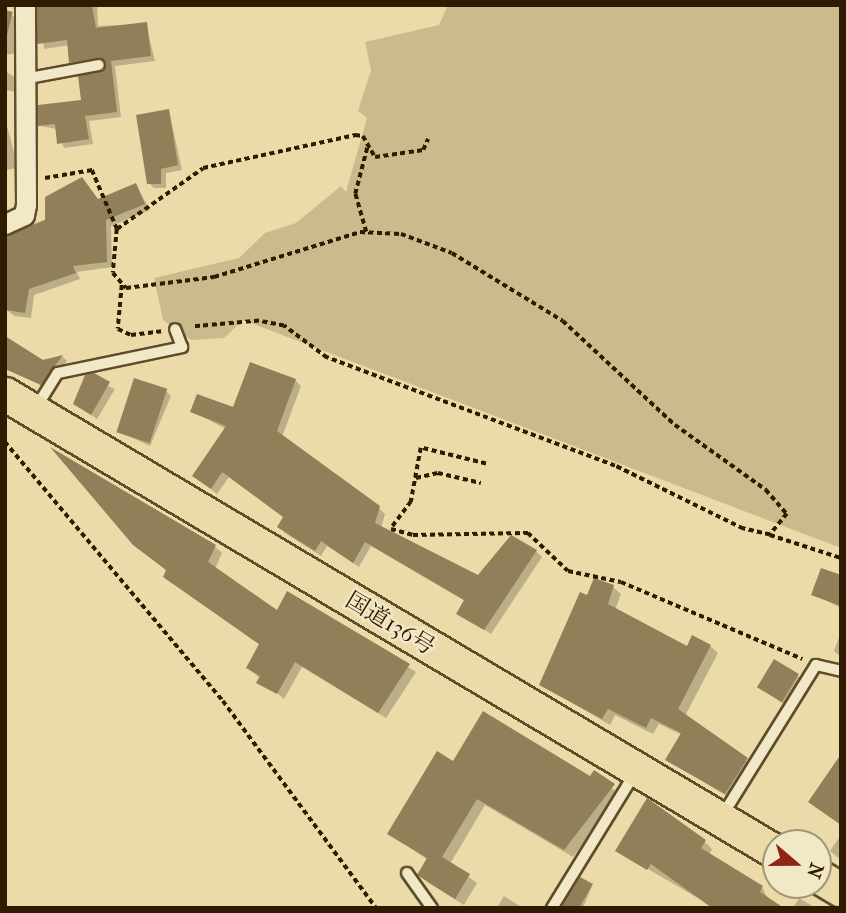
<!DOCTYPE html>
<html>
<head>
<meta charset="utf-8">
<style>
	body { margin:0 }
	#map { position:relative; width:846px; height:913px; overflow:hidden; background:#eadba9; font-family:"IM FELL French Canon","Noto Serif JP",serif }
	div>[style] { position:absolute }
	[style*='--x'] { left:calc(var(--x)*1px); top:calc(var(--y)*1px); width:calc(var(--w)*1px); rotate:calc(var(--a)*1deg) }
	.green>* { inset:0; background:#cabb8c }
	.shadow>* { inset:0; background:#0003 }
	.building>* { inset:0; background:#907f58; transform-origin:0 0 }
	.path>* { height:3.5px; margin-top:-1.75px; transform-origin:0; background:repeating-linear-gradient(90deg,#2f1c00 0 5px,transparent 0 8.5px) }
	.roads { filter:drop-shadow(2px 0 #5e4c2a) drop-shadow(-2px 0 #5e4c2a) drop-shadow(0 2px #5e4c2a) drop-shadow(0 -2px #5e4c2a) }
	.lane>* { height:10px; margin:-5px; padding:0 5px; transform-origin:5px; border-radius:5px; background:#f1e8c7 }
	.street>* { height:19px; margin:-9.5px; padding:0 9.5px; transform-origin:9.5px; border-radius:9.5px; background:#f1e8c7 }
	.highway>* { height:33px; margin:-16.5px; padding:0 16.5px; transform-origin:16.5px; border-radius:16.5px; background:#eadba9 }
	span { translate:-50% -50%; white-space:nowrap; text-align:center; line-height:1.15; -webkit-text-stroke:5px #f1e8c7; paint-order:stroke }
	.street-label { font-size:23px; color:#2f1c00 }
	.frame { position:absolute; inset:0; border:7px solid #2f1c00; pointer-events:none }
	.north { position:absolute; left:762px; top:829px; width:70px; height:70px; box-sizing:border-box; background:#f1e8c7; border:2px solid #a39677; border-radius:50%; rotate:110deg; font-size:19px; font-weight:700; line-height:28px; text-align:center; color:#2f1c00 }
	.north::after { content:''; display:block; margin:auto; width:24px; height:32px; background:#8f2418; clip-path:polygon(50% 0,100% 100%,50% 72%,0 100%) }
</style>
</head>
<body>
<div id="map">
	<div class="green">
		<i style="clip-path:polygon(448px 5px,841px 5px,841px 548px,243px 320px,224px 338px,191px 340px,163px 320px,154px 278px,239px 258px,265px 233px,296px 223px,341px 186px,346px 192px,367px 118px,358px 111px,371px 70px,365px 42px,439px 25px)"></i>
	</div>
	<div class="shadow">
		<i style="clip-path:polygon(97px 5px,98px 26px,146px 24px,155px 61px,115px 66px,121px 117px,89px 121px,93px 144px,64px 148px,57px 129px,40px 126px,83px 101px,80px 78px,109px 68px,106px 63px,81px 67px,70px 45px,44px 49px,39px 7px)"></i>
		<i style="clip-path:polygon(5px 12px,18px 19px,18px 53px,5px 55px)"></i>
		<i style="clip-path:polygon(5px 71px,18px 79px,17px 92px,5px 90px)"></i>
		<i style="clip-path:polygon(169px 111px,182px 170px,166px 173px,166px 188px,154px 188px,149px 183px)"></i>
		<i style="clip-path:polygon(5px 118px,18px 168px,5px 170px)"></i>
		<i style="clip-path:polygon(136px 185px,150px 210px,111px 226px,112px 267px,77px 272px,80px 279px,34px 295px,31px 318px,14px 316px,7px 310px,5px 235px)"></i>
		<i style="clip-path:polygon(63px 357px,67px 361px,47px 389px,5px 365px)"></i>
		<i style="clip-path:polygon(86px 377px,115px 389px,97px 419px,75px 404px)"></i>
		<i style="clip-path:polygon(295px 380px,301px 386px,282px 437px,379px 508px,385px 514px,381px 528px,479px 577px,536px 551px,542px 557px,491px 634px,458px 613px,465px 601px,371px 546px,359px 567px,327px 546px,321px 556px,285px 533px,280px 527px,285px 518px,229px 477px,217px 494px,194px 476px,226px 429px,192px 411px,234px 409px)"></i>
		<i style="clip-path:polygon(166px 391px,171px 396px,150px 446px,117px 431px)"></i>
		<i style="clip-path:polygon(215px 547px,222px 553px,215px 569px,277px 613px,288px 593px,416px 672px,386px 718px,302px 667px,284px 699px,248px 668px,260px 645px,165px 577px)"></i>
		<i style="clip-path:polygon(841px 577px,841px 608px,813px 594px)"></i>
		<i style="clip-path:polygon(613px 587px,621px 594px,615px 610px,687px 648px,710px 646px,718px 653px,685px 716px,754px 767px,733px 800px,668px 760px,682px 735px,659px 724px,653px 734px,615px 715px,610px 725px,542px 685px,588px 598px)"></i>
		<i style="clip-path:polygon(841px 632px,841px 657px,834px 651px)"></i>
		<i style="clip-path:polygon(798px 676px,803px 681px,788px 707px,759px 687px)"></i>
		<i style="clip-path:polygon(454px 763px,591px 778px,621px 793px,573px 857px,485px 805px,450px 864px,477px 883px,464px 905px,427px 882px,419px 874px,428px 860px,390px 834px)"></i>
		<i style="clip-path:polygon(841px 835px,841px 860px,830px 851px)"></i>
		<i style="clip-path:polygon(705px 842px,712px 849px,709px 855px,762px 887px,768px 899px,715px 908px,617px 851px)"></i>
		<i style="clip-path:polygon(592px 886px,583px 908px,562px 908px)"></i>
		<i style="clip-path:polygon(504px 896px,523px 908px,497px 908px)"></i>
		<i style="clip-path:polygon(799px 898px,816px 908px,793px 908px)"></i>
	</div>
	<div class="building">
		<i style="clip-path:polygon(37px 5px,92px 6px,96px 28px,147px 22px,151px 56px,111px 61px,117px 112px,85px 116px,89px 139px,57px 144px,55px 124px,38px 126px,38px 105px,81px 100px,78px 76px,103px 71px,106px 63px,98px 58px,69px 63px,67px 40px,37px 44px)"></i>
		<i style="left:5px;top:10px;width:8px;height:39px;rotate:14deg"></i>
		<i style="clip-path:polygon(169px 109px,178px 165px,161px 169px,161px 184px,147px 184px,136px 115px)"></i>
		<i style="clip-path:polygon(82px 177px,98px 199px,136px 183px,145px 204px,106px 220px,107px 262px,73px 266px,76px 273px,29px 289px,25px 313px,6px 310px,5px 236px,45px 220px,45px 197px)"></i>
		<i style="clip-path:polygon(5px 336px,43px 360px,63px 355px,41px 385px,5px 369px)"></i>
		<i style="clip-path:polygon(250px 362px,296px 379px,277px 431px,380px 506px,375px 523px,478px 575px,511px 535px,537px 550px,484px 630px,456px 614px,464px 600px,365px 542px,353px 563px,321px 541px,315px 551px,277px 527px,283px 517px,222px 472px,211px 489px,192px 476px,226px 426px,190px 412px,197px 394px,233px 407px)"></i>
		<i style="clip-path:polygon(94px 373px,110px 382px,91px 415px,73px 404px,85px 375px)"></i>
		<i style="left:134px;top:378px;width:35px;height:57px;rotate:18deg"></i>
		<i style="clip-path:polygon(50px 447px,216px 545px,208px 562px,277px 610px,287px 591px,410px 664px,378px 713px,295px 662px,277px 694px,256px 683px,260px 676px,246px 668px,259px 644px,163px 577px,166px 570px,133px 545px)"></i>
		<i style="clip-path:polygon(821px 568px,841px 575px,841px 606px,811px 595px)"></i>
		<i style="clip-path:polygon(594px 578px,614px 585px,608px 604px,687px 646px,692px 635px,711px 645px,678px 709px,748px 758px,725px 794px,665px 760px,681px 733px,651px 718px,646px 728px,608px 709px,602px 719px,539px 685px,580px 592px,587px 595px)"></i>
		<i style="left:774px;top:659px;width:29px;height:33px;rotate:31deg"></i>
		<i style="clip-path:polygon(483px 711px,590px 776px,594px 770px,615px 784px,564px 850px,477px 799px,442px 857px,470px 874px,455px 899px,417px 875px,427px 858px,387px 834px,437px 751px,453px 761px)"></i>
		<i style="clip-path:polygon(841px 754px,841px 825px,808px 802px)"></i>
		<i style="clip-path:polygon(647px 798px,706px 840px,701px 848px,763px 886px,760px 892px,784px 908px,712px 908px,651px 864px,647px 870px,615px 851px)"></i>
		<i style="clip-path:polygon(580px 877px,593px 884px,579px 908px,561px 908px)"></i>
	</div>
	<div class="path">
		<i style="--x:45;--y:178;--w:48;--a:-9.7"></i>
		<i style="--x:92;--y:170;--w:64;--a:67"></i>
		<i style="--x:117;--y:229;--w:105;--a:-35.3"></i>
		<i style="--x:203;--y:168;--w:156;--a:-12.2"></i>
		<i style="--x:355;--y:135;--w:8;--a:7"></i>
		<i style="--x:363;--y:136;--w:24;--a:60"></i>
		<i style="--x:375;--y:157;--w:49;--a:-8.3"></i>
		<i style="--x:423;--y:150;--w:12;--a:-66"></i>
		<i style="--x:117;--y:229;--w:44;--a:95.2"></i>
		<i style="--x:113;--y:273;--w:20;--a:49"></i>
		<i style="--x:126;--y:288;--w:89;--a:-7.1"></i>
		<i style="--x:214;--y:277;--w:153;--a:-17.1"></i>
		<i style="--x:360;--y:232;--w:41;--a:2.8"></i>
		<i style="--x:401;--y:234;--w:54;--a:20.4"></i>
		<i style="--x:452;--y:253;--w:130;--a:31.5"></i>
		<i style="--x:563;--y:321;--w:153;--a:42.9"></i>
		<i style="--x:675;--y:425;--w:112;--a:35.5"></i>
		<i style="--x:766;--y:490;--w:32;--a:49"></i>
		<i style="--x:787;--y:514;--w:27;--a:129"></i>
		<i style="--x:770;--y:535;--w:28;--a:-167"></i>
		<i style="--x:743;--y:529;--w:143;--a:-153.8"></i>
		<i style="--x:615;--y:466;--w:308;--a:-159.4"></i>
		<i style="--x:327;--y:358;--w:54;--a:-143.3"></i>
		<i style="--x:284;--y:326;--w:25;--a:-169"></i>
		<i style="--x:259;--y:321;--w:68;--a:175"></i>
		<i style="--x:366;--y:232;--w:40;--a:-106"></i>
		<i style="--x:355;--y:194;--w:48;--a:-75.4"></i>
		<i style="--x:122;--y:285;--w:44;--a:95.2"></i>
		<i style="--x:118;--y:329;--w:14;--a:25"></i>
		<i style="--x:131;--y:335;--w:31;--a:-7"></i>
		<i style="--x:5;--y:442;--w:339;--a:49.9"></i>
		<i style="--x:223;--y:701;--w:257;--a:53.5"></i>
		<i style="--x:486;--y:464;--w:67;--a:-166.2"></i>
		<i style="--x:421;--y:448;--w:55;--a:100.5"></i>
		<i style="--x:411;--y:502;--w:34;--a:127"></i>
		<i style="--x:391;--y:529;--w:23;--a:15"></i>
		<i style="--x:413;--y:535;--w:115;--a:-1"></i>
		<i style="--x:528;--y:533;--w:55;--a:43.5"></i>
		<i style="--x:568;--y:571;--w:54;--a:11.7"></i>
		<i style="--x:621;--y:582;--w:197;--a:23"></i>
		<i style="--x:416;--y:478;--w:23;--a:-13"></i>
		<i style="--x:438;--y:473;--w:44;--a:13.1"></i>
		<i style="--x:770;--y:535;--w:75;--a:17.9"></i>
	</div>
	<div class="roads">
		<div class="lane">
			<i style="--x:24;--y:79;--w:76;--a:-10.6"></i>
			<i style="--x:37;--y:406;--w:39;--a:-58"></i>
			<i style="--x:58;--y:373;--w:127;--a:-11.8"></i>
			<i style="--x:182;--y:347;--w:19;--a:-111"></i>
			<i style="--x:722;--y:816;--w:178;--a:-58.1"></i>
			<i style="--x:816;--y:665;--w:26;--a:13"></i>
			<i style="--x:407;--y:873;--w:43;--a:54.5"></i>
			<i style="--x:552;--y:908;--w:158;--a:-58.4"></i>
		</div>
		<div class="street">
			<i style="--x:5;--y:224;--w:21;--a:-25"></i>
			<i style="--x:24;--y:215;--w:10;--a:-79"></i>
			<i style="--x:26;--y:205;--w:200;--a:-90.3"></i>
		</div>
		<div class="highway">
			<i style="--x:5;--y:394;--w:897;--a:30.71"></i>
			<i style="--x:818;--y:876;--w:27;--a:31"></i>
		</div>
	</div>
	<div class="street-label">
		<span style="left:390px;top:624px;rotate:31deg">国道136号</span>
	</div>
	<div class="frame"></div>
	<div class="north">N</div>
</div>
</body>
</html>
